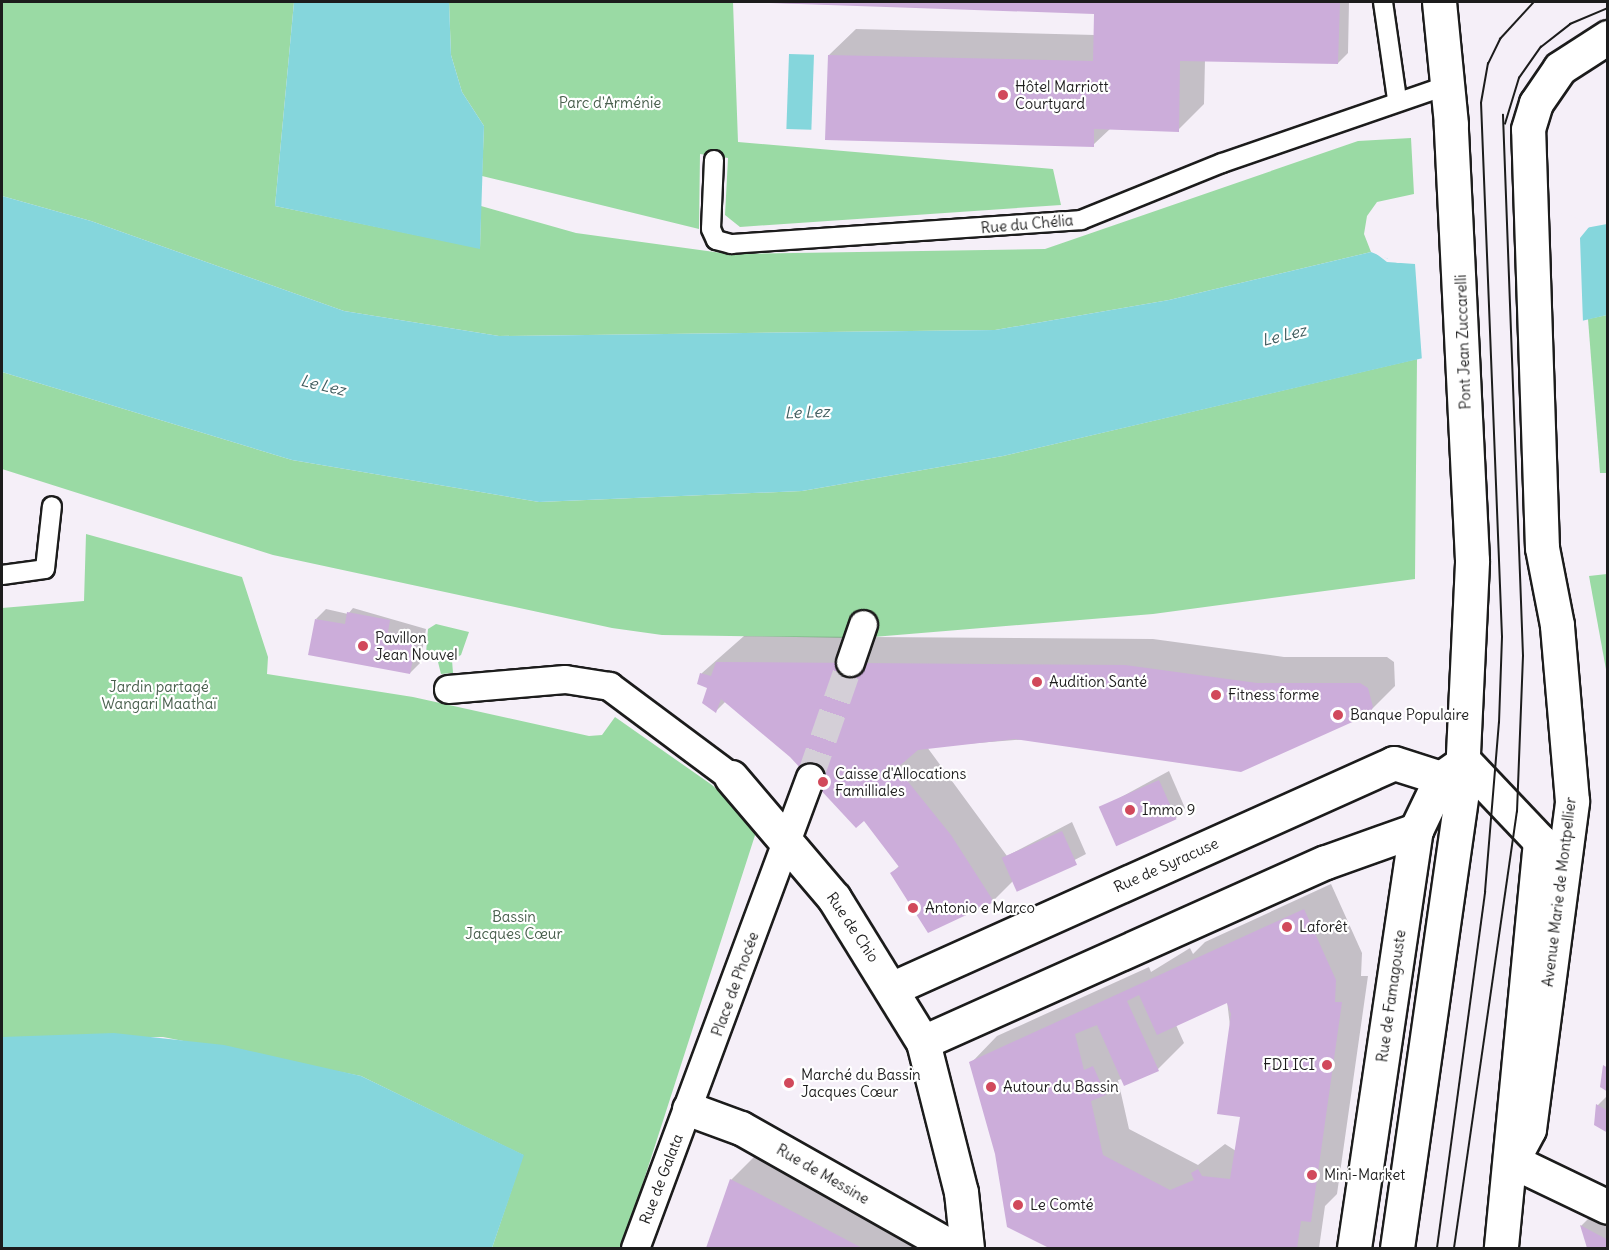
<!DOCTYPE html>
<html>
<head>
<meta charset="utf-8">
<style>
	body { margin:0 }
	#map { position:relative; width:1609px; height:1250px; overflow:hidden; background:#f5eff8; font-family:Delius,sans-serif }
	div>[style] { position:absolute }
	[style*='--x'] { left:calc(var(--x)*1px); top:calc(var(--y)*1px); width:calc(var(--w)*1px); rotate:calc(var(--a)*1deg) }
	.green>* { inset:0; background:#9adaa4 }
	.water>* { inset:0; background:#85d6dc; transform-origin:0 0 }
	.pier>* { inset:0; background:#f5eff8 }
	.shadow>* { inset:0; background:#0003 }
	.building>* { inset:0; background:#ccadda; transform-origin:0 0 }
	.pedestrian-tunnel>* { height:27px; margin-top:-13.5px; transform-origin:0; background:repeating-linear-gradient(90deg,#d4cfd7 0 27px,transparent 0 41px) }
	.roads { filter:drop-shadow(2px 0 #1c1c1c) drop-shadow(-2px 0 #1c1c1c) drop-shadow(0 2px #1c1c1c) drop-shadow(0 -2px #1c1c1c) }
	.service>* { height:18px; margin:-9px; padding:0 9px; transform-origin:9px; border-radius:9px; background:#fff }
	.pedestrian>* { height:27px; margin:-13.5px; padding:0 13.5px; transform-origin:13.5px; border-radius:13.5px; background:#fff }
	.minor>* { height:33px; margin:-16.5px; padding:0 16.5px; transform-origin:16.5px; border-radius:16.5px; background:#fff }
	.tertiary>* { height:33px; margin:-16.5px; padding:0 16.5px; transform-origin:16.5px; border-radius:16.5px; background:#fff }
	.secondary>* { height:33px; margin:-16.5px; padding:0 16.5px; transform-origin:16.5px; border-radius:16.5px; background:#fff }
	.tram>* { height:1.5px; margin:-0.75px; padding:0 0.75px; transform-origin:0.75px; border-radius:0.75px; background:#1c1c1c }
	.dots>* { width:16px; height:16px; translate:-50% -50%; box-sizing:border-box; border:3px solid #fff; border-radius:50% }
	span { translate:-50% -50%; white-space:nowrap; text-align:center; line-height:1.15; -webkit-text-stroke:4.5px #fff; paint-order:stroke }
	.poi-label { font-size:15px; color:#1c1c1c }
	.left { translate:0 -50%; text-align:left }
	.right { translate:-100% -50%; text-align:right }
	.park-label { font-size:15px; color:#485e4c }
	.street-label { font-size:15px; color:#1c1c1c }
	.water-label { font-size:16px; color:#415d5f; font-style:italic }
	.frame { position:absolute; inset:0; border:3px solid #1c1c1c; pointer-events:none }
</style>
</head>
<body>
<div id="map">
	<div class="green">
		<i style="clip-path:polygon(2px 2px,294px 2px,275px 206px,480px 248px,481px 206px,576px 233px,729px 254px,1045px 249px,1358px 141px,1411px 138px,1414px 194px,1377px 202px,1367px 216px,1364px 234px,1371px 252px,1169px 300px,995px 330px,499px 336px,344px 311px,91px 221px,2px 196px)"></i>
		<i style="clip-path:polygon(449px 2px,733px 2px,738px 142px,1053px 169px,1061px 205px,740px 227px,725px 215px,728px 158px,700px 154px,699px 229px,482px 176px,484px 126px,462px 92px,451px 55px)"></i>
		<i style="clip-path:polygon(1607px 315px,1607px 473px,1600px 473px,1588px 319px)"></i>
		<i style="clip-path:polygon(1417px 359px,1415px 579px,1153px 614px,861px 638px,662px 635px,612px 628px,273px 555px,2px 469px,2px 372px,292px 460px,539px 502px,802px 491px,1003px 456px)"></i>
		<i style="clip-path:polygon(86px 534px,242px 577px,268px 657px,267px 674px,413px 697px,589px 736px,602px 735px,615px 717px,712px 785px,758px 826px,622px 1248px,492px 1248px,523px 1155px,361px 1076px,163px 1037px,2px 1037px,2px 608px,84px 601px)"></i>
		<i style="clip-path:polygon(1607px 574px,1608px 574px,1607px 675px,1589px 576px)"></i>
		<i style="clip-path:polygon(436px 624px,469px 632px,461px 655px,452px 660px,453px 673px,441px 674px,437px 658px,426px 653px,428px 629px)"></i>
	</div>
	<div class="water">
		<i style="clip-path:polygon(294px 2px,449px 2px,451px 55px,462px 92px,484px 126px,480px 249px,275px 206px)"></i>
		<i style="left:789px;top:54px;width:25px;height:75px;rotate:2deg"></i>
		<i style="clip-path:polygon(2px 196px,91px 221px,344px 311px,499px 336px,995px 330px,1169px 300px,1371px 252px,1398px 263px,1607px 224px,1607px 315px,1003px 456px,802px 491px,539px 502px,292px 460px,2px 372px)"></i>
		<i style="clip-path:polygon(114px 1033px,224px 1045px,361px 1076px,524px 1155px,492px 1248px,2px 1248px,2px 1037px)"></i>
	</div>
	<div class="pier">
		<i style="clip-path:polygon(1565px 213px,1589px 224px,1608px 221px,1589px 227px,1580px 238px,1583px 323px,1422px 361px,1415px 264px,1387px 262px,1370px 249px,1388px 259px,1411px 259px,1447px 237px)"></i>
	</div>
	<div class="shadow">
		<i style="clip-path:polygon(743px 2px,1349px 2px,1348px 53px,1338px 63px,1205px 60px,1204px 104px,1178px 130px,1111px 128px,1093px 145px,829px 55px,856px 29px,1095px 35px,1096px 12px)"></i>
		<i style="clip-path:polygon(353px 608px,426px 629px,420px 663px,410px 673px,316px 619px,326px 609px,348px 614px)"></i>
		<i style="clip-path:polygon(744px 636px,1153px 639px,1284px 657px,1387px 657px,1394px 662px,1395px 686px,1369px 712px,927px 747px,1007px 856px,1072px 822px,1086px 854px,1021px 888px,1015px 879px,993px 901px,892px 873px,900px 865px,864px 819px,726px 701px,716px 711px,709px 687px,698px 683px,702px 673px)"></i>
		<i style="clip-path:polygon(1169px 771px,1185px 808px,1176px 818px,1101px 808px)"></i>
		<i style="clip-path:polygon(evenodd,1331px 884px,1362px 953px,1361px 976px,1368px 976px,1337px 1194px,1325px 1206px,1319px 1248px,1052px 1248px,1009px 1226px,997px 1154px,971px 1063px,997px 1036px,1149px 967px,1151px 972px,1190px 948px,1193px 954px,1205px 942px,1331px 884px,1227px 1001px,1241px 1116px,1236px 1151px,1225px 1144px,1198px 1165px,1129px 1129px,1118px 1080px,1158px 1069px,1184px 1043px,1176px 1025px,1227px 1001px)"></i>
		<i style="clip-path:polygon(1608px 1095px,1608px 1132px,1596px 1124px,1598px 1105px)"></i>
		<i style="clip-path:polygon(758px 1153px,936px 1248px,708px 1248px,731px 1180px)"></i>
		<i style="clip-path:polygon(1600px 1207px,1608px 1211px,1608px 1248px,1588px 1248px,1581px 1226px)"></i>
	</div>
	<div class="building">
		<i style="clip-path:polygon(742px 2px,1340px 2px,1338px 64px,1180px 61px,1179px 132px,1094px 129px,1094px 147px,825px 140px,828px 55px,1093px 61px,1094px 14px)"></i>
		<i style="clip-path:polygon(347px 612px,390px 620px,388px 632px,417px 638px,410px 674px,308px 655px,315px 619px,345px 624px)"></i>
		<i style="clip-path:polygon(716px 662px,1125px 665px,1257px 683px,1360px 683px,1368px 688px,1373px 707px,1368px 715px,1241px 772px,1015px 739px,918px 750px,897px 768px,951px 835px,994px 902px,928px 933px,890px 873px,899px 867px,864px 821px,856px 828px,790px 757px,721px 699px,716px 713px,702px 703px,707px 688px,697px 684px,700px 673px,711px 676px)"></i>
		<i style="left:1159px;top:780px;width:43px;height:66px;rotate:66deg"></i>
		<i style="left:1062px;top:831px;width:37px;height:66px;rotate:66deg"></i>
		<i style="clip-path:polygon(evenodd,1304px 909px,1336px 980px,1335px 1002px,1342px 1002px,1311px 1222px,1301px 1221px,1297px 1248px,1049px 1248px,1007px 1227px,995px 1154px,969px 1062px,1304px 909px,1139px 995px,1157px 1035px,1227px 1003px,1231px 1014px,1217px 1114px,1240px 1117px,1230px 1179px,1202px 1176px,1198px 1169px,1191px 1173px,1194px 1180px,1170px 1190px,1103px 1155px,1091px 1101px,1106px 1095px,1093px 1066px,1084px 1070px,1075px 1034px,1097px 1025px,1124px 1086px,1159px 1071px,1127px 1001px,1139px 995px)"></i>
		<i style="clip-path:polygon(1603px 1065px,1608px 1068px,1608px 1092px,1600px 1087px)"></i>
		<i style="clip-path:polygon(1596px 1104px,1608px 1111px,1608px 1133px,1594px 1125px)"></i>
		<i style="clip-path:polygon(730px 1179px,754px 1191px,862px 1248px,706px 1248px)"></i>
		<i style="clip-path:polygon(1580px 1225px,1608px 1240px,1608px 1248px,1587px 1248px)"></i>
	</div>
	<div class="pedestrian-tunnel">
		<i style="--x:810;--y:777;--w:122;--a:-70.8"></i>
	</div>
	<div class="roads">
		<div class="service">
			<i style="--x:1383;--y:2;--w:98;--a:81.8"></i>
			<i style="--x:714;--y:160;--w:69;--a:92.5"></i>
			<i style="--x:711;--y:229;--w:12;--a:66"></i>
			<i style="--x:716;--y:240;--w:16;--a:15"></i>
			<i style="--x:731;--y:244;--w:351;--a:-3.9"></i>
			<i style="--x:1081;--y:220;--w:152;--a:-22"></i>
			<i style="--x:1222;--y:163;--w:239;--a:-19"></i>
			<i style="--x:2;--y:575;--w:43;--a:-7.9"></i>
			<i style="--x:45;--y:569;--w:63;--a:-83.7"></i>
		</div>
		<div class="pedestrian">
			<i style="--x:850;--y:662;--w:40;--a:-71.1"></i>
			<i style="--x:448;--y:689;--w:117;--a:-4.9"></i>
			<i style="--x:565;--y:679;--w:45;--a:9"></i>
			<i style="--x:609;--y:686;--w:152;--a:36.7"></i>
			<i style="--x:635;--y:1248;--w:502;--a:-69.62"></i>
		</div>
		<div class="minor">
			<i style="--x:731;--y:777;--w:159;--a:49.6"></i>
			<i style="--x:834;--y:898;--w:169;--a:58.3"></i>
			<i style="--x:923;--y:1042;--w:155;--a:75.8"></i>
			<i style="--x:961;--y:1192;--w:56;--a:83.9"></i>
			<i style="--x:893;--y:988;--w:549;--a:-24.18"></i>
			<i style="--x:1394;--y:763;--w:49;--a:17.7"></i>
			<i style="--x:923;--y:1042;--w:441;--a:-24.1"></i>
			<i style="--x:1326;--y:862;--w:96;--a:-19.6"></i>
			<i style="--x:689;--y:1109;--w:55;--a:20.1"></i>
			<i style="--x:741;--y:1128;--w:244;--a:29.5"></i>
			<i style="--x:1512;--y:1161;--w:106;--a:25.6"></i>
			<i style="--x:1354;--y:1248;--w:423;--a:-81.6"></i>
			<i style="--x:1416;--y:830;--w:58;--a:-64.3"></i>
			<i style="--x:1441;--y:778;--w:21;--a:-35"></i>
		</div>
		<div class="tertiary">
			<i style="--x:1512;--y:1161;--w:36;--a:-62"></i>
			<i style="--x:1529;--y:1129;--w:331;--a:-82.5"></i>
			<i style="--x:1572;--y:801;--w:177;--a:-94.9"></i>
			<i style="--x:1557;--y:625;--w:78;--a:-101"></i>
			<i style="--x:1542;--y:548;--w:419;--a:-91.9"></i>
			<i style="--x:1528;--y:129;--w:27;--a:-73"></i>
			<i style="--x:1536;--y:103;--w:42;--a:-55.6"></i>
			<i style="--x:1560;--y:68;--w:57;--a:-32.9"></i>
		</div>
		<div class="secondary">
			<i style="--x:1464;--y:761;--w:110;--a:46.5"></i>
			<i style="--x:1540;--y:841;--w:409;--a:95.5"></i>
			<i style="--x:1397;--y:1248;--w:457;--a:-81.9"></i>
			<i style="--x:1461;--y:796;--w:236;--a:-87.3"></i>
			<i style="--x:1472;--y:560;--w:437;--a:-92.8"></i>
			<i style="--x:1451;--y:124;--w:123;--a:-95.6"></i>
		</div>
	</div>
	<div class="tram">
		<i style="--x:1505;--y:124;--w:48;--a:-73.1"></i>
		<i style="--x:1519;--y:78;--w:38;--a:-55"></i>
		<i style="--x:1541;--y:47;--w:37;--a:-38"></i>
		<i style="--x:1570;--y:24;--w:41;--a:-22.8"></i>
		<i style="--x:1437;--y:1248;--w:359;--a:-82.3"></i>
		<i style="--x:1485;--y:892;--w:170;--a:-85.3"></i>
		<i style="--x:1499;--y:723;--w:86;--a:-88"></i>
		<i style="--x:1502;--y:637;--w:534;--a:-92.25"></i>
		<i style="--x:1481;--y:103;--w:40;--a:-80"></i>
		<i style="--x:1488;--y:64;--w:28;--a:-64"></i>
		<i style="--x:1500;--y:39;--w:50;--a:-47.4"></i>
		<i style="--x:1454;--y:1248;--w:441;--a:-81.8"></i>
		<i style="--x:1517;--y:812;--w:156;--a:-87.8"></i>
		<i style="--x:1523;--y:656;--w:541;--a:-92.12"></i>
	</div>
	<div class="dots">
		<i style="left:1003px;top:95px;background:#d1495b"></i>
		<i style="left:363px;top:646px;background:#d1495b"></i>
		<i style="left:1037px;top:682px;background:#d1495b"></i>
		<i style="left:1216px;top:695px;background:#d1495b"></i>
		<i style="left:1338px;top:715px;background:#d1495b"></i>
		<i style="left:823px;top:782px;background:#d1495b"></i>
		<i style="left:1130px;top:810px;background:#d1495b"></i>
		<i style="left:913px;top:908px;background:#d1495b"></i>
		<i style="left:1287px;top:927px;background:#d1495b"></i>
		<i style="left:1327px;top:1065px;background:#d1495b"></i>
		<i style="left:789px;top:1083px;background:#d1495b"></i>
		<i style="left:991px;top:1087px;background:#d1495b"></i>
		<i style="left:1312px;top:1175px;background:#d1495b"></i>
		<i style="left:1018px;top:1205px;background:#d1495b"></i>
	</div>
	<div class="poi-label">
		<span class="left" style="left:1015px;top:95px">Hôtel Marriott<br>Courtyard</span>
		<span class="left" style="left:375px;top:646px">Pavillon<br>Jean Nouvel</span>
		<span class="left" style="left:1049px;top:682px">Audition Santé</span>
		<span class="left" style="left:1228px;top:695px">Fitness forme</span>
		<span class="left" style="left:1350px;top:715px">Banque Populaire</span>
		<span class="left" style="left:835px;top:782px">Caisse d'Allocations<br>Familliales</span>
		<span class="left" style="left:1142px;top:810px">Immo 9</span>
		<span class="left" style="left:925px;top:908px">Antonio e Marco</span>
		<span class="left" style="left:1299px;top:927px">Laforêt</span>
		<span class="right" style="left:1315px;top:1065px">FDI ICI</span>
		<span class="left" style="left:801px;top:1083px">Marché du Bassin<br>Jacques Cœur</span>
		<span class="left" style="left:1003px;top:1087px">Autour du Bassin</span>
		<span class="left" style="left:1324px;top:1175px">Mini-Market</span>
		<span class="left" style="left:1030px;top:1205px">Le Comté</span>
	</div>
	<div class="park-label">
		<span style="left:610px;top:103px">Parc d'Arménie</span>
		<span style="left:159px;top:695px">Jardin partagé<br>Wangari Maathaï</span>
		<span style="left:514px;top:925px">Bassin<br>Jacques Cœur</span>
	</div>
	<div class="street-label">
		<span style="left:1027px;top:224px;rotate:-5deg">Rue du Chélia</span>
		<span style="left:1463px;top:342px;rotate:-92deg">Pont Jean Zuccarelli</span>
		<span style="left:1166px;top:865px;rotate:-24deg">Rue de Syracuse</span>
		<span style="left:1559px;top:892px;rotate:-83deg">Avenue Marie de Montpellier</span>
		<span style="left:853px;top:927px;rotate:56deg">Rue de Chio</span>
		<span style="left:735px;top:984px;rotate:-70deg">Place de Phocée</span>
		<span style="left:1391px;top:996px;rotate:-82deg">Rue de Famagouste</span>
		<span style="left:823px;top:1174px;rotate:30deg">Rue de Messine</span>
		<span style="left:661px;top:1179px;rotate:-69deg">Rue de Galata</span>
	</div>
	<div class="water-label">
		<span style="left:1284px;top:335px;rotate:-14deg">Le Lez</span>
		<span style="left:323px;top:385px;rotate:13deg">Le Lez</span>
		<span style="left:807px;top:412px;rotate:-2deg">Le Lez</span>
	</div>
	<div class="frame"></div>
</div>
</body>
</html>
